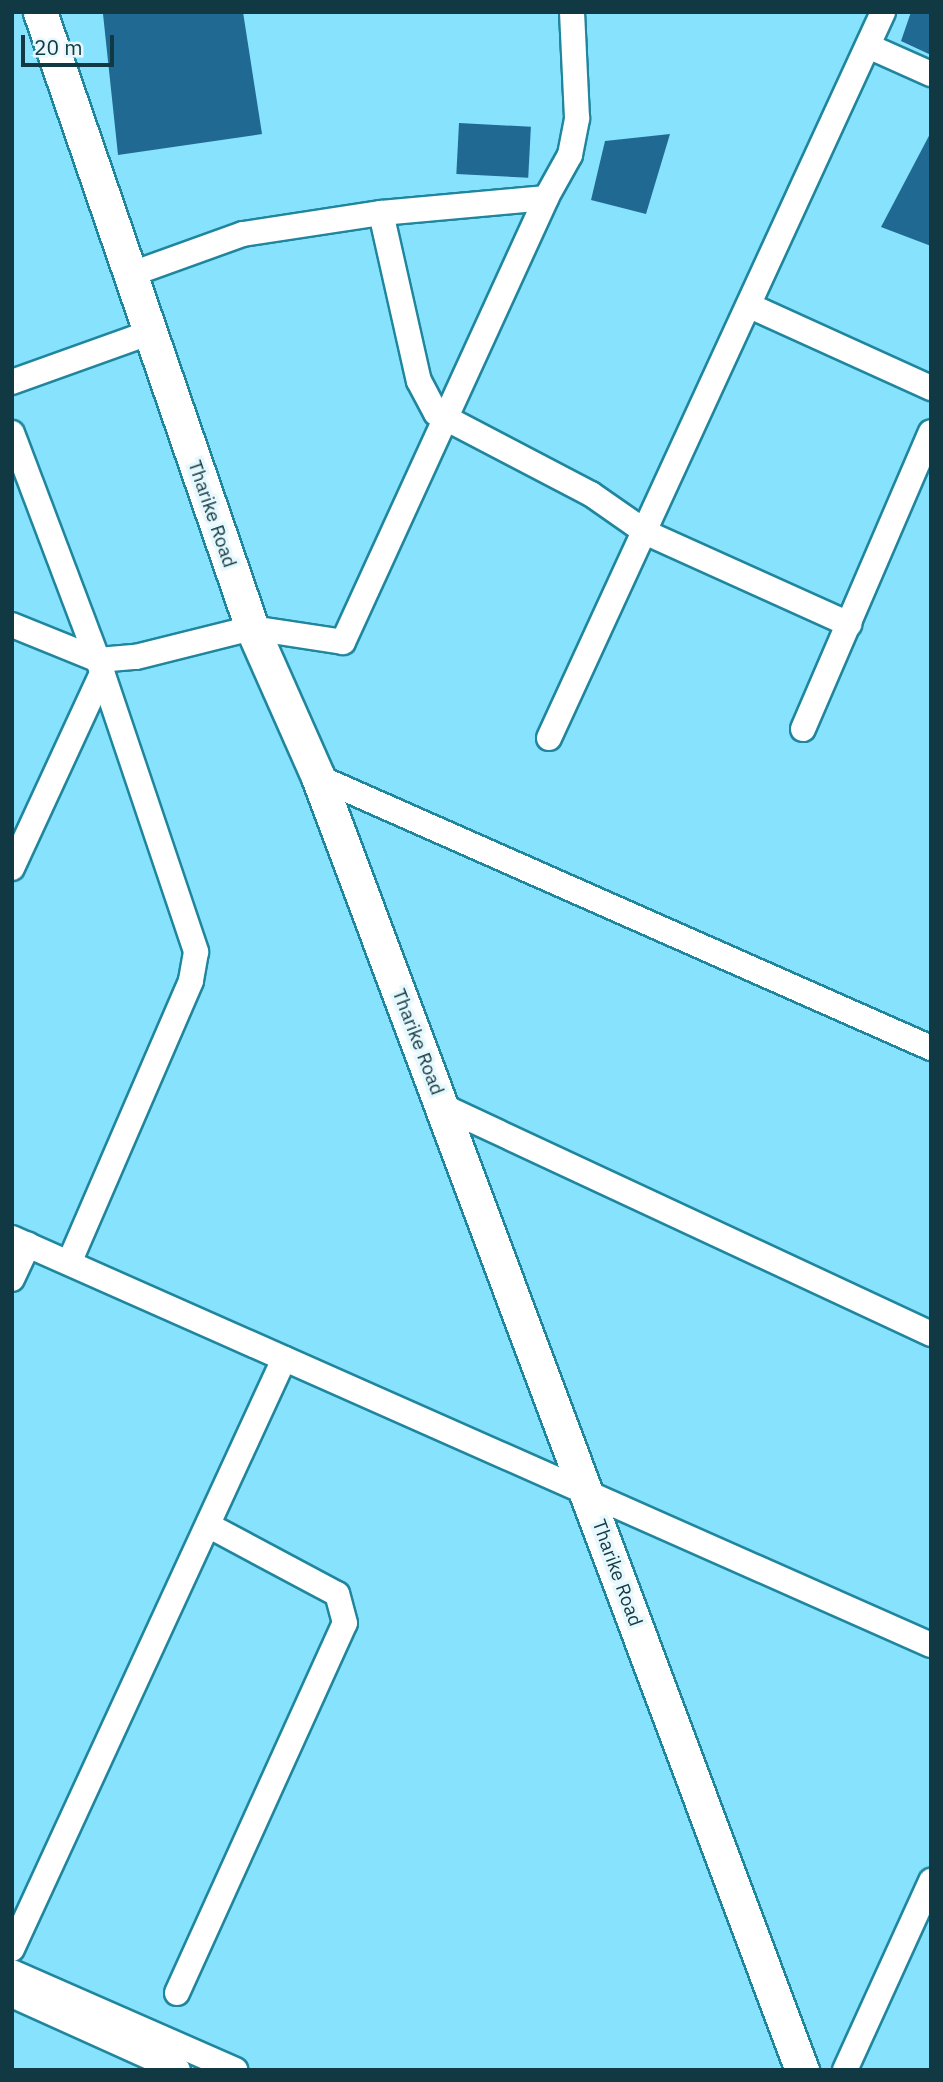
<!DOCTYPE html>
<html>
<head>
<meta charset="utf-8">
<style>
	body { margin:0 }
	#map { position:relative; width:943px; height:2082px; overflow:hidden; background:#87e3fd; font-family:"IBM Plex Sans",sans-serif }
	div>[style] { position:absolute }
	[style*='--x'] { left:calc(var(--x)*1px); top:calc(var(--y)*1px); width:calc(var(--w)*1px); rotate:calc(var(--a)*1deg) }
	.building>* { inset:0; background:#206992; transform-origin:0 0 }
	.roads { filter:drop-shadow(2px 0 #20869e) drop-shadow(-2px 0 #20869e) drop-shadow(0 2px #20869e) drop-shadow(0 -2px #20869e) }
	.street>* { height:24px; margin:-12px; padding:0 12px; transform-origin:12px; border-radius:12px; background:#fff }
	.secondary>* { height:33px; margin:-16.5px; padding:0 16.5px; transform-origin:16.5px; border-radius:16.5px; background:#fff }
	span { translate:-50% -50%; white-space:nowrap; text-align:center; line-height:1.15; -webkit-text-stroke:7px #e7f8fd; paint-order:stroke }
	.street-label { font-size:19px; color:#113944 }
	.frame { position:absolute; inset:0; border:14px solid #113944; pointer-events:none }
	.scale { position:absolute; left:21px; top:35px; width:93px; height:32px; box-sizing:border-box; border:4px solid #113944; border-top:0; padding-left:9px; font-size:21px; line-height:24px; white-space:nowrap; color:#113944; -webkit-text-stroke:5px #e7f8fd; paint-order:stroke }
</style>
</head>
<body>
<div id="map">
	<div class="building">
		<i style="clip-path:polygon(243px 12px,262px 134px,118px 155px,103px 14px)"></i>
		<i style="clip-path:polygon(911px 12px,931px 12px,931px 55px,901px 41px)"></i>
		<i style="left:459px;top:123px;width:72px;height:51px;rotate:3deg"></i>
		<i style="clip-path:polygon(931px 132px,931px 246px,881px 227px)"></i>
		<i style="clip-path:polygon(670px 134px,646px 214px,591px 200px,605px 141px)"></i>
	</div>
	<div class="roads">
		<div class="street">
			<i style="--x:868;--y:46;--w:69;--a:24"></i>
			<i style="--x:381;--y:213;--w:166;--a:-5.2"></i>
			<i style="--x:546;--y:198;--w:49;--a:-60.8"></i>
			<i style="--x:570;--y:155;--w:38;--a:-79"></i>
			<i style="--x:577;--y:118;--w:106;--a:-92.7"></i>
			<i style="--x:129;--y:275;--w:121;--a:-19.8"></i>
			<i style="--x:243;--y:234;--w:140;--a:-8.7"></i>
			<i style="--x:381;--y:213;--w:172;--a:77.3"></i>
			<i style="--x:419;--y:381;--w:36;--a:62"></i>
			<i style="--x:436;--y:413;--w:175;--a:27.6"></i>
			<i style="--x:591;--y:494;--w:68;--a:34.9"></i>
			<i style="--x:647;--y:533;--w:222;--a:24.3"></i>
			<i style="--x:750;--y:306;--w:199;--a:24.4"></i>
			<i style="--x:12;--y:382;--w:145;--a:-19.7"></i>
			<i style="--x:12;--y:433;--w:243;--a:69.3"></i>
			<i style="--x:98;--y:660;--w:308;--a:71.4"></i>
			<i style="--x:196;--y:952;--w:29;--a:100"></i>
			<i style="--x:191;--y:981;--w:307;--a:113.4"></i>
			<i style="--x:12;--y:625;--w:93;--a:22.1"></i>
			<i style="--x:98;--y:660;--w:38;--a:-5"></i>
			<i style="--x:136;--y:657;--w:120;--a:-14"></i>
			<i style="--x:252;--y:628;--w:92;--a:8.7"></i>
			<i style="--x:343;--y:642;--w:488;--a:-65.4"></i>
			<i style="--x:803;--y:729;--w:323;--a:-66.7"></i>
			<i style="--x:549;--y:738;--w:799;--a:-65.29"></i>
			<i style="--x:318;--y:777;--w:670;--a:23.85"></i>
			<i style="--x:12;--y:868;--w:215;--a:-65.2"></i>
			<i style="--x:442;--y:1106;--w:540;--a:25"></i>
			<i style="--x:12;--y:1238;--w:1005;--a:23.89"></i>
			<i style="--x:12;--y:1279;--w:38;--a:-65"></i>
			<i style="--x:12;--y:1949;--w:650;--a:-65.25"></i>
			<i style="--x:12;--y:1972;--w:244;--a:23.7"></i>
			<i style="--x:177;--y:1993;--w:406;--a:-65.6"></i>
			<i style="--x:345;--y:1623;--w:30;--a:-105"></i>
			<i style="--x:337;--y:1594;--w:146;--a:-151.9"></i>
			<i style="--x:12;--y:1995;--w:182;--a:24.3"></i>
			<i style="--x:845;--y:2070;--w:208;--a:-65.5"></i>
		</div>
		<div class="secondary">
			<i style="--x:40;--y:12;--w:651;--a:71.01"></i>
			<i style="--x:252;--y:628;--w:163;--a:66.1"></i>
			<i style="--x:318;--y:777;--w:1381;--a:69.48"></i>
		</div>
	</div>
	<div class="street-label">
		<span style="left:212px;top:514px;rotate:71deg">Tharike Road</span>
		<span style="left:418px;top:1042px;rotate:69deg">Tharike Road</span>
		<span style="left:617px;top:1573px;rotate:70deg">Tharike Road</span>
	</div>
	<div class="frame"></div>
	<div class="scale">20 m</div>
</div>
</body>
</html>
